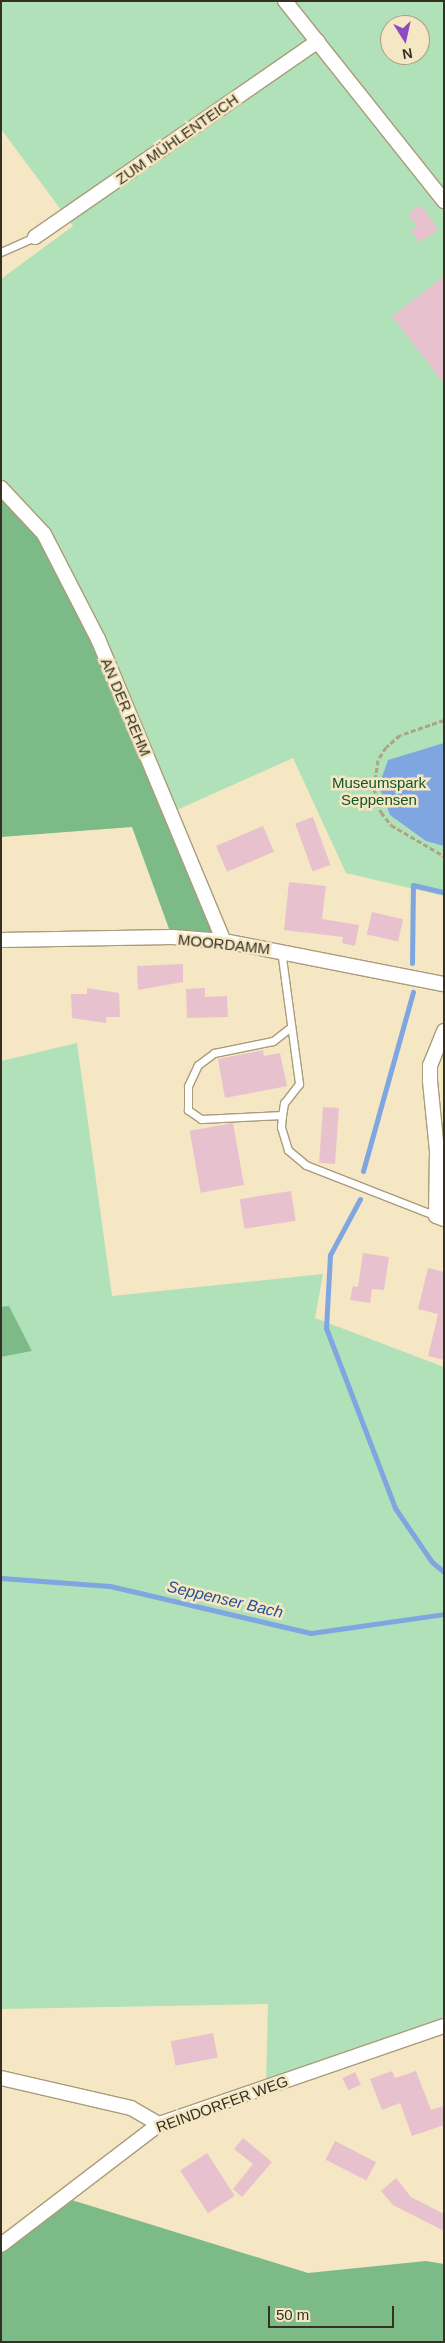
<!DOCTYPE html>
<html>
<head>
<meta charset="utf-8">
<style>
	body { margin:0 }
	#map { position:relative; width:445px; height:2343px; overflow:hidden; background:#f5e7c3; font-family:Arial,sans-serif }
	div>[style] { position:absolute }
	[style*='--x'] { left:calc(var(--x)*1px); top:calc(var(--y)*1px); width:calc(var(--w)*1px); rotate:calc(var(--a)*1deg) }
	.green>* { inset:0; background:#b0e1b8 }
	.forest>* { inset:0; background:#7cba88 }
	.water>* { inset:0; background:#7fa6e1 }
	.stream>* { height:5px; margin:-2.5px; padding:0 2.5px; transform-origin:2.5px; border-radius:2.5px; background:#7fa6e1 }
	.building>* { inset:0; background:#e8c1cf; transform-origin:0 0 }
	.path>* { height:3px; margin-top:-1.5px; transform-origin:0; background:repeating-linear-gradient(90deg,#ada387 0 5px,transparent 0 7.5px) }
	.roads { filter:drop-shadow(1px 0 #a99c7b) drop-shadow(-1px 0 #a99c7b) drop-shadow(0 1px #a99c7b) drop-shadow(0 -1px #a99c7b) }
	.lane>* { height:7px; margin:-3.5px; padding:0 3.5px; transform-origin:3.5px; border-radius:3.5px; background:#fff }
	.street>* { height:14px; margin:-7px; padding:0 7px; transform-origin:7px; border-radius:7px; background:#fff }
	span { translate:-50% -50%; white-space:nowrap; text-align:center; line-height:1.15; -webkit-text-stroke:5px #f5e7c3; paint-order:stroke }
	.street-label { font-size:15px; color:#353022 }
	.park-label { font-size:15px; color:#105627 }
	.water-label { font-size:16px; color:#225198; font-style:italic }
	.frame { position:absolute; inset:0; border:2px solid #353022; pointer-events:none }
	.north { position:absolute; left:380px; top:15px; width:50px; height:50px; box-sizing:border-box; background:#f5e7c3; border:1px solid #a89e83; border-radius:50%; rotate:170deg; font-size:14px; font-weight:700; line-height:20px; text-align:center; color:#353022 }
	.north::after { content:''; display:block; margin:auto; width:18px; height:22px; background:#8e4bc0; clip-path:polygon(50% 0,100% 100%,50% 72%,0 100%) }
	.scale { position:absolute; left:268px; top:2306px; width:126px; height:22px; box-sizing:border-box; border:2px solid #353022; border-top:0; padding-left:6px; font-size:15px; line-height:18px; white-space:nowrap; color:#353022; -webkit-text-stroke:4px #f5e7c3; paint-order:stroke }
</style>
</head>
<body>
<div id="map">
	<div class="green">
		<i style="clip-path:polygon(evenodd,1px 1px,444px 1px,444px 896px,346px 873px,293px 758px,170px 813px,1px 488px,1px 279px,73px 226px,1px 129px,1px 1px,390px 25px,420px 25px,420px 55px,390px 55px,390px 25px)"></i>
		<i style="clip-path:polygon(77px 1043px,112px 1296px,323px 1274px,315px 1318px,444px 1367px,444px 2026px,266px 2087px,268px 2004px,1px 2009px,1px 1357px,32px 1351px,9px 1307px,1px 1307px,1px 1061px)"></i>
	</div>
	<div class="forest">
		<i style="clip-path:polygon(1px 488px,44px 534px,98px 639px,224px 941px,172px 937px,132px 827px,1px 837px)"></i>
		<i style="clip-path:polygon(9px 1306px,32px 1351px,1px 1357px,1px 1307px)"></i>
		<i style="clip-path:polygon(62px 2197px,308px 2273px,426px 2261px,444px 2264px,444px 2342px,1px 2342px,1px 2245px)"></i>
	</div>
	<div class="water">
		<i style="clip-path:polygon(444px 743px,444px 846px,426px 841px,390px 815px,379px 786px,388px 760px)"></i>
	</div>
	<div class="stream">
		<i style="--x:412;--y:963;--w:78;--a:-89.3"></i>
		<i style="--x:413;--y:885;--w:32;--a:13"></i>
		<i style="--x:363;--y:1171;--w:186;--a:-74.4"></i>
		<i style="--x:360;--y:1199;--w:64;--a:118.2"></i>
		<i style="--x:330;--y:1255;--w:73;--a:93.1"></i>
		<i style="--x:326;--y:1328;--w:193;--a:69"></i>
		<i style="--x:395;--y:1508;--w:65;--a:55.6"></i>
		<i style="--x:432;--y:1562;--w:16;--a:40"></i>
		<i style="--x:1;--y:1578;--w:109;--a:4.2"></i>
		<i style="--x:110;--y:1586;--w:206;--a:13.2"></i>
		<i style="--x:311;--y:1633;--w:134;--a:-8.1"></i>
	</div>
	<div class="building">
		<i style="clip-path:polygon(421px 205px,438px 230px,419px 242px,411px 231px,417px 227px,408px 213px)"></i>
		<i style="clip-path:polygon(444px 276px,444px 384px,392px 316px)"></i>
		<i style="left:313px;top:817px;width:51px;height:19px;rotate:70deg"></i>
		<i style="left:263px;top:826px;width:28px;height:51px;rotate:67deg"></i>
		<i style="clip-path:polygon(289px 882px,326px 886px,322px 919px,359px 925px,355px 946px,342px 943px,343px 937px,284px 930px)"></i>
		<i style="left:372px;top:912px;width:32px;height:23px;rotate:13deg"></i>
		<i style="clip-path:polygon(183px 964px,183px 982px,138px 990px,137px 966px)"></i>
		<i style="clip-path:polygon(87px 988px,119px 993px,120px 1017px,106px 1017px,106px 1023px,72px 1018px,71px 994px,87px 994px)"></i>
		<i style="clip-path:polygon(205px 988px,205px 997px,227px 996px,228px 1017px,187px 1018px,186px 989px)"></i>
		<i style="clip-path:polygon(263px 1050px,264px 1056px,280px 1053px,287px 1086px,225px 1098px,218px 1059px)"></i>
		<i style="left:323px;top:1107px;width:16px;height:56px;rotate:4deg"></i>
		<i style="left:233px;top:1123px;width:63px;height:44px;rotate:80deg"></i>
		<i style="left:291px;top:1191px;width:30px;height:52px;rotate:81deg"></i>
		<i style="clip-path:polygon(363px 1253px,389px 1257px,384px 1290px,372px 1289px,370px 1303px,350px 1300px,353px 1286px,358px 1287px)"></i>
		<i style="clip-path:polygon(428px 1268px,444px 1272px,444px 1360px,428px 1356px,438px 1314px,418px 1309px)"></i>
		<i style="left:213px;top:2033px;width:25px;height:43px;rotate:79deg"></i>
		<i style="clip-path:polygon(392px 2071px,395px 2078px,416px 2071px,431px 2110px,444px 2106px,444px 2125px,412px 2136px,400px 2103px,382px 2110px,370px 2079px)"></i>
		<i style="left:355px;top:2072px;width:14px;height:14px;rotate:65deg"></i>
		<i style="clip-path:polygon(243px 2138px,272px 2162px,242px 2197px,233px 2189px,253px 2164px,234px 2149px)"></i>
		<i style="left:335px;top:2141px;width:46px;height:21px;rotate:27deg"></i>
		<i style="left:207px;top:2153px;width:51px;height:32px;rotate:57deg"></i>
		<i style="clip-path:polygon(396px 2178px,411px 2197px,444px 2214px,444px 2231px,393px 2205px,381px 2191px)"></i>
	</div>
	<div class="path">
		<i style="--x:444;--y:720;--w:46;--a:161.2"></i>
		<i style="--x:400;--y:735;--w:18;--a:139"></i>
		<i style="--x:386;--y:747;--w:15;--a:122"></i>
		<i style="--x:378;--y:760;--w:28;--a:98"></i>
		<i style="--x:374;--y:788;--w:25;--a:74"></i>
		<i style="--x:381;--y:812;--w:16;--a:52"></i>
		<i style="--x:391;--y:825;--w:61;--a:30.3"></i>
	</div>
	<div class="roads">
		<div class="lane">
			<i style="--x:1;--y:252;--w:37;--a:-24"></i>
			<i style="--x:281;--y:950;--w:135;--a:82.3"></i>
			<i style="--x:299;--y:1084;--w:24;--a:128"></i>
			<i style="--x:284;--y:1103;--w:12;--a:99"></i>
			<i style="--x:282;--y:1115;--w:12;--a:95"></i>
			<i style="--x:281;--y:1127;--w:24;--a:73"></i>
			<i style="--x:288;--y:1150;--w:23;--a:40"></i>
			<i style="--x:306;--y:1165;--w:140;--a:21.4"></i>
			<i style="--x:282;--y:1115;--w:81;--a:177.2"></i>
			<i style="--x:201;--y:1119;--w:16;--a:-145"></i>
			<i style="--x:188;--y:1110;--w:24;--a:-90"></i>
			<i style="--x:188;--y:1086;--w:23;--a:-65"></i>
			<i style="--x:198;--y:1065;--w:20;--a:-37"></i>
			<i style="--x:214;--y:1053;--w:60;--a:-11.5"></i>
			<i style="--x:273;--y:1041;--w:23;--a:-38"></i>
		</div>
		<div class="street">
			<i style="--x:285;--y:1;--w:256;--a:51.5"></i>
			<i style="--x:35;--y:237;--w:344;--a:-34.7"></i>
			<i style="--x:1;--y:488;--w:63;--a:46.9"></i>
			<i style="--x:44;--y:534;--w:118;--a:62.8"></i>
			<i style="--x:98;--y:639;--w:327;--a:67.4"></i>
			<i style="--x:1;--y:940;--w:171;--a:-1"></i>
			<i style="--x:172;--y:937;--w:52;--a:4.4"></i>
			<i style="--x:224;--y:941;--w:224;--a:11.1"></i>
			<i style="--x:444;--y:1031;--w:37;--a:112"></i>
			<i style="--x:430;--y:1065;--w:16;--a:90"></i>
			<i style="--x:430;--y:1081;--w:70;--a:84.3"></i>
			<i style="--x:437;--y:1151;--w:65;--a:90.9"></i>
			<i style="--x:436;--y:1216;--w:9;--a:21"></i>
			<i style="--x:1;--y:2078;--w:133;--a:13"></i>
			<i style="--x:131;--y:2108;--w:32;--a:30"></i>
			<i style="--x:1;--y:2245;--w:199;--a:-37.4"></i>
			<i style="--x:159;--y:2124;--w:301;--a:-19"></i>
		</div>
	</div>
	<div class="street-label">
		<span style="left:177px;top:139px;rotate:-35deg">ZUM MÜHLENTEICH</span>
		<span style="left:126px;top:707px;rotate:67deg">AN DER REHM</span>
		<span style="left:224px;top:944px;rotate:6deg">MOORDAMM</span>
		<span style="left:222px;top:2104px;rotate:-20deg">REINDORFER WEG</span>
	</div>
	<div class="park-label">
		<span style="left:379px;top:791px">Museumspark<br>Seppensen</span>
	</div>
	<div class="water-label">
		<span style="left:225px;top:1600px;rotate:13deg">Seppenser Bach</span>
	</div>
	<div class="frame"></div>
	<div class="north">N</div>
	<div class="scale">50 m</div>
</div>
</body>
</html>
